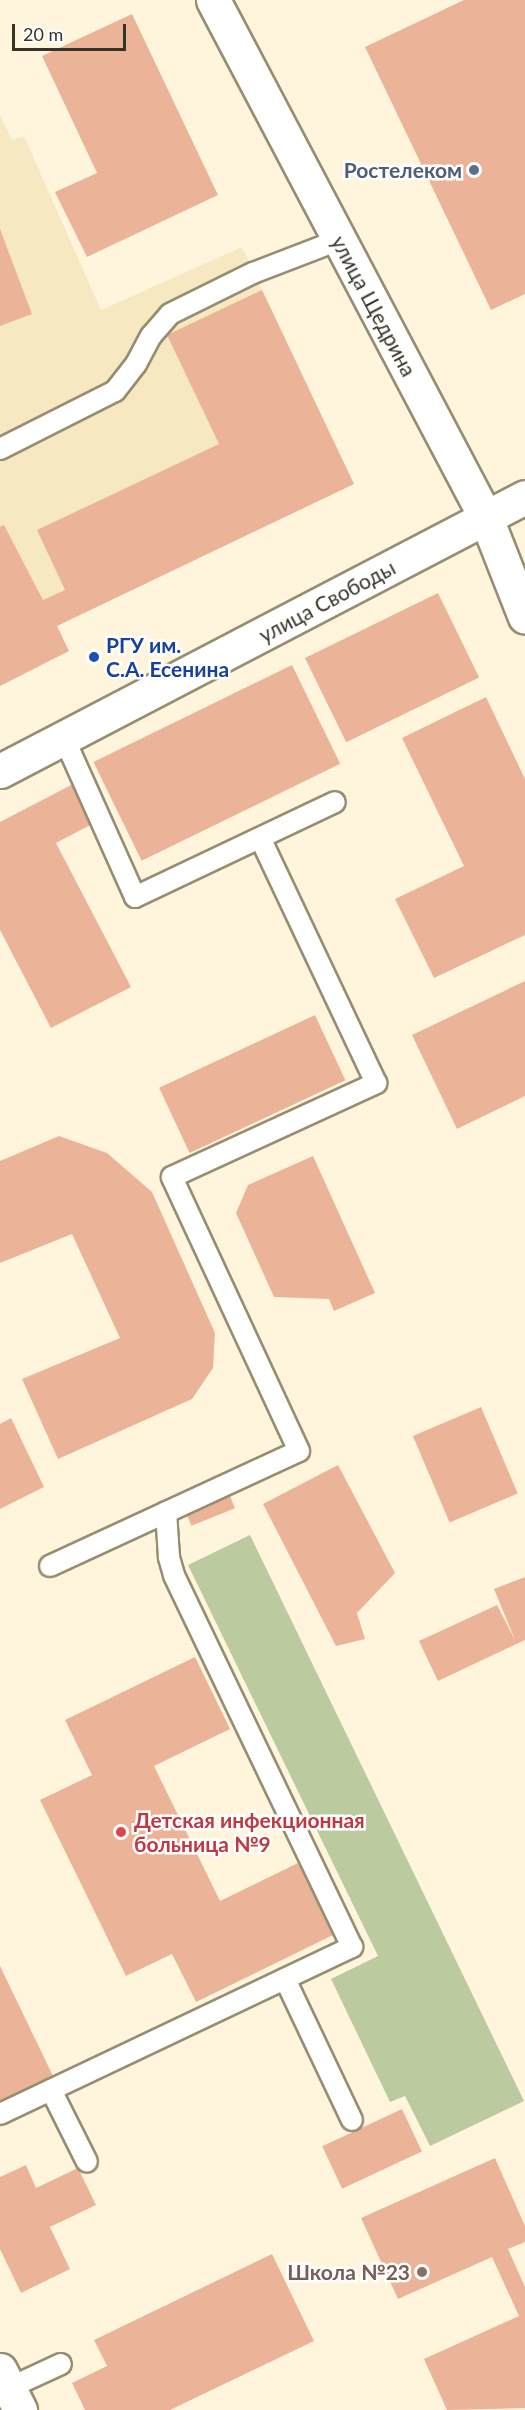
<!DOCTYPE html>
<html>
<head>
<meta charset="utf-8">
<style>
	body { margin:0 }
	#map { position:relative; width:525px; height:2410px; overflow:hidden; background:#fef5dc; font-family:Lato,sans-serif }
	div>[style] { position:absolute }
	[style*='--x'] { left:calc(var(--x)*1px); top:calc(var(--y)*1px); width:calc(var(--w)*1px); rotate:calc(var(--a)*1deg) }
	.built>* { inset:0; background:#f6e9c2 }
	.green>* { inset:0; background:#bccaa0 }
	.building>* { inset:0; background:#ebb498; transform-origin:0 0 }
	.roads { filter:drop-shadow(2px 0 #978d70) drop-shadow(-2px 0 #978d70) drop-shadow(0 2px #978d70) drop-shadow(0 -2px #978d70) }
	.service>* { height:20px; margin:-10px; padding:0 10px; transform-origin:10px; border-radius:10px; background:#fff }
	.minor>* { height:33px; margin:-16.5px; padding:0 16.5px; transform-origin:16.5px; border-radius:16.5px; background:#fff }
	.tertiary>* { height:33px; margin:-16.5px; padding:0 16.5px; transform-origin:16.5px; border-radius:16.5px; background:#fff }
	.dots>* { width:16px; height:16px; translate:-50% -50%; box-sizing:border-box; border:3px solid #fff; border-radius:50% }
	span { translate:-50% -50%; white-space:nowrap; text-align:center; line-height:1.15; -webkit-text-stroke:5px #fff; paint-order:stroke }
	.service-label { font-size:21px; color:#4e5e75; font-weight:700 }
	.right { translate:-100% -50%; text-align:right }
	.street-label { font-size:21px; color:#373327 }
	.transit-label { font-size:21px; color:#164399; font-weight:700 }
	.left { translate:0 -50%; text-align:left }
	.health-label { font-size:21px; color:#be3a42; font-weight:700 }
	.education-label { font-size:21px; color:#785e54; font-weight:700 }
	.scale { position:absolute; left:12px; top:24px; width:114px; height:27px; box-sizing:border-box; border:3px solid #373327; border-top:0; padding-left:8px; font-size:18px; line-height:21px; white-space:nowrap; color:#373327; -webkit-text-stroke:4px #fff; paint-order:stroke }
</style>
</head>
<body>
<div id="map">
	<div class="built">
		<i style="clip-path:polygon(0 115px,12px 140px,24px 136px,101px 310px,242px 247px,354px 484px,57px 626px,69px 651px,0 686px)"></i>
	</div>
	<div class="green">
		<i style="clip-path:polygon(250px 1535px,524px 2101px,430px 2146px,405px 2096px,390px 2102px,331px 1979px,378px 1956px,188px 1565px)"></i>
	</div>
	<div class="building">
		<i style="clip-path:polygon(464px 0,525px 0,525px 294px,491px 310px,365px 47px)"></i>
		<i style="clip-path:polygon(132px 14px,218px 195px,87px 257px,55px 192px,97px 173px,42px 56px)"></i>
		<i style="clip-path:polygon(0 229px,32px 314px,0 326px)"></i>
		<i style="clip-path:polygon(262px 290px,354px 484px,57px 626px,69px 651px,0 686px,0 527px,4px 525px,43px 600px,65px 590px,37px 530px,219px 444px,167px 335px)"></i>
		<i style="left:438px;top:593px;width:94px;height:148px;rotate:64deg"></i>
		<i style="left:292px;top:665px;width:110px;height:221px;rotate:64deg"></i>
		<i style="clip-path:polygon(486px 697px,525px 779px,525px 935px,434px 978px,395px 899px,464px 866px,402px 738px)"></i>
		<i style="clip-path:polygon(77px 782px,98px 821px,56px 843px,131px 987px,51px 1028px,0 930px,0 822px)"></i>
		<i style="clip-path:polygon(525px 981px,525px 1096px,457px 1129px,412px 1035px)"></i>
		<i style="left:315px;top:1015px;width:72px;height:172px;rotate:65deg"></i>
		<i style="clip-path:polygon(59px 1136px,107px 1153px,152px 1192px,215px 1333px,213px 1368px,192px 1399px,58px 1459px,22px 1379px,120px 1338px,72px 1234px,0 1263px,0 1161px)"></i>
		<i style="clip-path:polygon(313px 1156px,375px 1293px,334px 1311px,329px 1299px,274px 1297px,236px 1213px,248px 1185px)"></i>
		<i style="left:481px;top:1407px;width:94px;height:74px;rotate:67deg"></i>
		<i style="clip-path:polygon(11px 1418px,44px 1487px,0 1509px,0 1424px)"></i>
		<i style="clip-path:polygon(338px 1465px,395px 1573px,357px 1613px,365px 1639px,336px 1646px,263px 1504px)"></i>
		<i style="left:226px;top:1486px;width:24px;height:47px;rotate:68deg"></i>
		<i style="clip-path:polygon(525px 1577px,525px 1640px,438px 1681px,419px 1641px,497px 1605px,515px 1640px,494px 1589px)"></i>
		<i style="clip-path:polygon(195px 1657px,230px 1729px,154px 1766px,220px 1901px,298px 1863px,333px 1935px,196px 2002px,172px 1954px,126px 1976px,40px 1800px,92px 1775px,65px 1720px)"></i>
		<i style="clip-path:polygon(0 1966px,54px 2078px,0 2104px)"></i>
		<i style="left:402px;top:2109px;width:47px;height:88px;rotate:65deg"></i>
		<i style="clip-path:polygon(495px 2158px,525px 2226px,525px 2242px,508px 2249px,525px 2287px,525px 2408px,447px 2410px,424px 2359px,519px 2316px,492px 2257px,398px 2299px,361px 2218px)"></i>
		<i style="clip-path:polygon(26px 2165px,36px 2188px,78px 2168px,96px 2205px,50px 2227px,70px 2269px,21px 2293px,0 2249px,0 2177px)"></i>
		<i style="clip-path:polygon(272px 2254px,314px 2341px,170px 2410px,85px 2410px,72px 2383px,107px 2366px,94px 2340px)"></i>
	</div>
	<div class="roads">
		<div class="service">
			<i style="--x:0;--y:449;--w:129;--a:-26.8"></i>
			<i style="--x:115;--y:391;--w:34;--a:-52"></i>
			<i style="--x:136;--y:364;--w:32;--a:-62"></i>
			<i style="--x:151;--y:336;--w:29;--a:-49"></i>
			<i style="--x:170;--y:314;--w:93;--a:-26.3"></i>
			<i style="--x:253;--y:273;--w:92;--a:-21"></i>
			<i style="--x:64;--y:738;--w:174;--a:65.9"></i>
			<i style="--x:135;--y:897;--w:221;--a:-25.4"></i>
			<i style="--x:50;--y:1566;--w:274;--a:-24.8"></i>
			<i style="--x:299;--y:1451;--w:302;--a:-114.9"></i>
			<i style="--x:172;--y:1177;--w:225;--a:-24.7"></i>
			<i style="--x:376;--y:1083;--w:271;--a:-115.3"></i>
			<i style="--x:285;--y:1979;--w:156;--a:64.6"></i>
			<i style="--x:51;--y:2090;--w:80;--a:63.4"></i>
			<i style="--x:0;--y:2114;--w:390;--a:-25.4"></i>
			<i style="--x:352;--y:1947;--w:412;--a:-115.6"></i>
			<i style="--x:174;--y:1575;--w:19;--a:-106"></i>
			<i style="--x:169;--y:1557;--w:45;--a:-93.8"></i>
			<i style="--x:9;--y:2388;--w:57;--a:-24.8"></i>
		</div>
		<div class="minor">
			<i style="--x:213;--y:0;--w:586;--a:62.21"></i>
			<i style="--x:486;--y:518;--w:106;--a:68.5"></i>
			<i style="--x:0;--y:2370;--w:45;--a:63.4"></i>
		</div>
		<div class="tertiary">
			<i style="--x:0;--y:771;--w:592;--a:-27.56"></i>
		</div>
	</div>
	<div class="dots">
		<i style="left:474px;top:170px;background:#5c6f8a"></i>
		<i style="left:94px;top:657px;background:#1a4fb4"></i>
		<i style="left:121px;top:1832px;background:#e0444e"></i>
		<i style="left:422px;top:2272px;background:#8d6e63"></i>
	</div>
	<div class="service-label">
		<span class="right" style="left:462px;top:170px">Ростелеком</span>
	</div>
	<div class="street-label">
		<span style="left:374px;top:306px;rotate:62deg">улица Щедрина</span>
		<span style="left:327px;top:601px;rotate:-28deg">улица Свободы</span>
	</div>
	<div class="transit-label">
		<span class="left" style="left:106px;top:657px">РГУ им.<br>С.А. Есенина</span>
	</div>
	<div class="health-label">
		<span class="left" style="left:134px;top:1832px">Детская инфекционная<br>больница №9</span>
	</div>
	<div class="education-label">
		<span class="right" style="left:410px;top:2272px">Школа №23</span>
	</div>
	<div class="scale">20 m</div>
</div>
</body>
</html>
